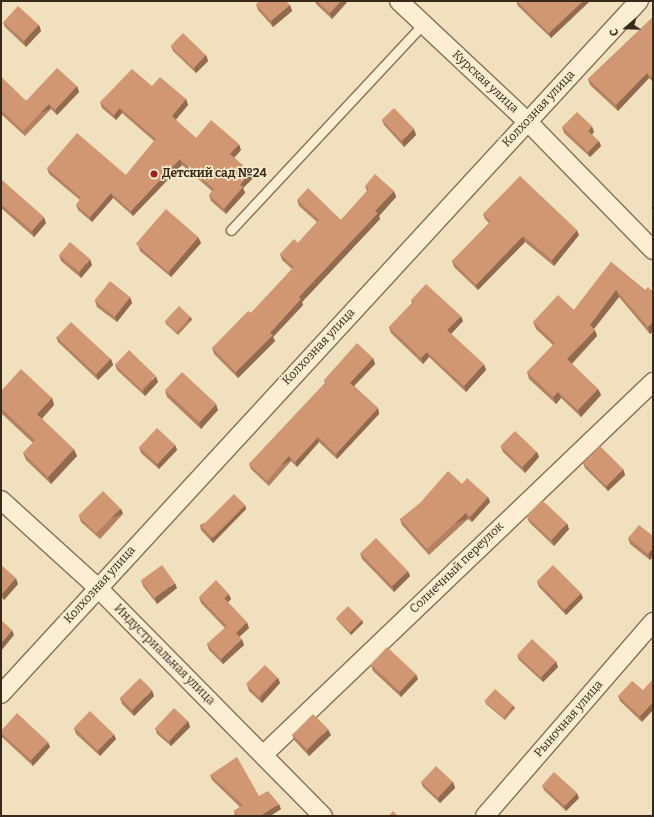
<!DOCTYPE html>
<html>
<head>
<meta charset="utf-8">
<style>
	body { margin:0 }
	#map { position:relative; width:654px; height:817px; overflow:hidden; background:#f0e0be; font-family:Bitter,serif }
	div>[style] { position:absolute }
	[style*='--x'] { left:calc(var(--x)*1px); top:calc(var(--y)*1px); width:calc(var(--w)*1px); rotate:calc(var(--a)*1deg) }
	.roads { filter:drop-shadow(1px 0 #8a7056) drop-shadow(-1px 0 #8a7056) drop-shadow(0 1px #8a7056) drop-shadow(0 -1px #8a7056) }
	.service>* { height:9px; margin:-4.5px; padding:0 4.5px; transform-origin:4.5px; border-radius:4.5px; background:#fbeed2 }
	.minor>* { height:18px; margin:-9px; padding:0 9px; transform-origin:9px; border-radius:9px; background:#fbeed2 }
	.wall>* { inset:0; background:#b48262 }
	.shaded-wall>* { inset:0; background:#926a50; transform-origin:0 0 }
	.building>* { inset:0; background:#d19772; transform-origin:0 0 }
	.dots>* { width:11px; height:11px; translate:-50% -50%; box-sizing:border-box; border:2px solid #f7ebce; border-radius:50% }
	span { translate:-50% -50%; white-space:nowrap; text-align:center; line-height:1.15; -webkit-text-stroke:3px #f7ebce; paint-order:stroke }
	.street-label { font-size:12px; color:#38291b }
	.poi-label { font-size:12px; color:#38291b; font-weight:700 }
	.left { translate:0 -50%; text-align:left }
	.frame { position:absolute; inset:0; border:2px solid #38291b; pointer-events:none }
	.north { position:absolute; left:606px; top:8px; width:40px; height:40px; -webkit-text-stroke:3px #f7ebce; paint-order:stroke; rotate:250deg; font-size:11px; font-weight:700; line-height:16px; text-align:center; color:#38291b }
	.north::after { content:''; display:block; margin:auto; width:14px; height:18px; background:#38291b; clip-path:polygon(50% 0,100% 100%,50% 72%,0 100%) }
</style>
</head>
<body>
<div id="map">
	<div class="roads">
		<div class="service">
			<i style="--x:231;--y:230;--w:282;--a:-47"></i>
		</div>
		<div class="minor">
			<i style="--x:399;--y:1;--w:177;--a:43.2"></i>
			<i style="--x:528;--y:122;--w:179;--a:45.7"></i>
			<i style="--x:1;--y:500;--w:130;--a:42.2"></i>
			<i style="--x:97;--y:587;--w:322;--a:45.4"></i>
			<i style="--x:1;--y:694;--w:942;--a:-47.37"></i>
			<i style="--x:263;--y:755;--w:540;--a:-43.72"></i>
			<i style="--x:485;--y:816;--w:257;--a:-49.1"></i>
		</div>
	</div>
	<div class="wall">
		<i style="clip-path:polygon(315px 1px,348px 1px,332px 19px,316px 4px)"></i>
		<i style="clip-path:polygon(516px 1px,590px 1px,551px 38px,518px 6px)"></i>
		<i style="clip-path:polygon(256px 4px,290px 5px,292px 11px,273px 27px,258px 10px)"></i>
		<i style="clip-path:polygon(653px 17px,653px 82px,649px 78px,618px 111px,590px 85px,588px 79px)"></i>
		<i style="clip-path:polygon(3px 22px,39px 25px,41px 31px,26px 47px,5px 27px)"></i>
		<i style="clip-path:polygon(171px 46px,206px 55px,208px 61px,196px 73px,173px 51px)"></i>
		<i style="clip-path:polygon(1px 77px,26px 101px,77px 86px,79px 92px,57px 115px,51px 109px,25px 136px,1px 114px)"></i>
		<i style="clip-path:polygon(152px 86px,186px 99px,188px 105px,175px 120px,196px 138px,241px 150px,234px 158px,253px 178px,243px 188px,245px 193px,226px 214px,211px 201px,209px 195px,212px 191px,182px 165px,133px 216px,113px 198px,92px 222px,78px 210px,76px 205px,80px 200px,49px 174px,47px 168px,126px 175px,154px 141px,122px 113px,116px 120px,102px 108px,100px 102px)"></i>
		<i style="clip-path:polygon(382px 120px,414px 129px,416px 135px,404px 147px,384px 125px)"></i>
		<i style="clip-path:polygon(562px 127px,594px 132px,592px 134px,601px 146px,590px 157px,564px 133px)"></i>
		<i style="clip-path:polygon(1px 180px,46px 223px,34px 237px,1px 208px)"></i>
		<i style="clip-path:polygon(365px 186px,394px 191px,396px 197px,379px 216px,380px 219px,302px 302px,303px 305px,273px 337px,275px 341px,238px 378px,214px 354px,212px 348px,251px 313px,292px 269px,282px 260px,280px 254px,298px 243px,317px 222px,299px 206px,297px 200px,341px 220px,367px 191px)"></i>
		<i style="clip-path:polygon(483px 214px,579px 235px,554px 266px,525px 242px,478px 290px,454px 267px,452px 261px,489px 223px,485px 219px)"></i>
		<i style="clip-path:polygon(198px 237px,201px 243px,171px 277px,140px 251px,138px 245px)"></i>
		<i style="clip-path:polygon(59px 255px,92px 265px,81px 278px,61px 261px)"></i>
		<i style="clip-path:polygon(611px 262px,645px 290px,653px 292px,653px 331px,650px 334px,619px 297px,594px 329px,597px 336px,572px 364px,598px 389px,601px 395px,581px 417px,561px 398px,556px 404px,529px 379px,527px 372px,553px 345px,536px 329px,533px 322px,574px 310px)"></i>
		<i style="clip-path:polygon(130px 297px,132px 303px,117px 322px,97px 307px,95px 301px)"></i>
		<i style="clip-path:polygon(411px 300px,463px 321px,451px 334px,486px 370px,466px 392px,429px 357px,423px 364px,391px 333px,389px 327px,412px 303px)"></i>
		<i style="clip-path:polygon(192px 320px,178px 335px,166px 324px,165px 321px)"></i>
		<i style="clip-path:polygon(56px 337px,111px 359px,113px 365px,98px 380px,58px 342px)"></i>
		<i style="clip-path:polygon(373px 358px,375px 364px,354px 386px,378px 408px,379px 414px,337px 459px,319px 442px,297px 467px,291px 461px,269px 486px,251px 469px,249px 464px,325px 383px,324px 380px)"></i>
		<i style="clip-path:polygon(115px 364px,158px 382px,145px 396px,117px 370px)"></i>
		<i style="clip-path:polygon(1px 391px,52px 398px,54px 405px,42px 419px,77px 456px,51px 484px,26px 460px,23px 453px,33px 443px,1px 413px)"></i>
		<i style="clip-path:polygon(165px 391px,218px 410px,201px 429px,167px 397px)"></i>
		<i style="clip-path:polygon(175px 445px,177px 450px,159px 469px,141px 453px,139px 447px)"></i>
		<i style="clip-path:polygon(501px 447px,537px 452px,539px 457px,525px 473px,503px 452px)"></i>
		<i style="clip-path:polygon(583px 463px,623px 469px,625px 475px,608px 491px,585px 468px)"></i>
		<i style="clip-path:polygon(462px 484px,488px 497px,490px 502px,472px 522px,468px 519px,429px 555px,402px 525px,400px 519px)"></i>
		<i style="clip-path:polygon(245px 505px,246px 509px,213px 543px,201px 530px,200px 525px)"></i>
		<i style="clip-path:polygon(121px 509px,123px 514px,100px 539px,81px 522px,79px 516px)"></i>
		<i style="clip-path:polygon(527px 517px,569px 529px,554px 546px,529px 522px)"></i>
		<i style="clip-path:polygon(653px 536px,653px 556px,650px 560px,630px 544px,628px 538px)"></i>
		<i style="clip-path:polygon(360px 553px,410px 576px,394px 592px,362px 559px)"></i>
		<i style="clip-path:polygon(1px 565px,18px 584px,4px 600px,1px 597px)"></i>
		<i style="clip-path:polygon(141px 580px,177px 588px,157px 604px,143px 586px)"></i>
		<i style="clip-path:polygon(537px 582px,583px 598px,566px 615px,539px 587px)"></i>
		<i style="clip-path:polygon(199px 597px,231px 599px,228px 602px,249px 628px,239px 637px,244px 645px,223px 664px,209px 650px,207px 644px,225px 628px,201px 603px)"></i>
		<i style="clip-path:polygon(336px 618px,362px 620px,363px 623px,351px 635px,337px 620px)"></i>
		<i style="clip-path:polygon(517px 655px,558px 667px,543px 682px,519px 660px)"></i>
		<i style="clip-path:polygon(371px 665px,418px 679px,401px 697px,373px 671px)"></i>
		<i style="clip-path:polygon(278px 678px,280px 683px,262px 703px,249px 691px,247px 685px)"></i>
		<i style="clip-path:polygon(643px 690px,642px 722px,620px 701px,618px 696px)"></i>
		<i style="clip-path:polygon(154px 696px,134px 716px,122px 704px,120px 698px)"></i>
		<i style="clip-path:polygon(485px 701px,515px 708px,505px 720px,486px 704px)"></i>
		<i style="clip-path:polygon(188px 721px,190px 727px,171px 746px,157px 734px,155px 728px)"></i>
		<i style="clip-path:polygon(74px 728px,116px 739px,100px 756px,76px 734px)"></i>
		<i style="clip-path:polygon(1px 731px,50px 747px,33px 766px,2px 737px,1px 735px)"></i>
		<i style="clip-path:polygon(292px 734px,331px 735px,309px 756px,294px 740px)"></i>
		<i style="clip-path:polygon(210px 775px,259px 796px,281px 809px,270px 816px,235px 816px,234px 811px,240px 807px,212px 780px)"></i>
		<i style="clip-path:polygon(421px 782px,453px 782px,455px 788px,440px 803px,423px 787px)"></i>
		<i style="clip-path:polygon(542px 785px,579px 798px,566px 811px,544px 790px)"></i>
	</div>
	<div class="shaded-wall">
		<i style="clip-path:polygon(341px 1px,348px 1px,332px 19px,330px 13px)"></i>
		<i style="clip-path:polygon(583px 1px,590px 1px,551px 38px,549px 33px)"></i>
		<i style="clip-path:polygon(290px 5px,292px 11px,273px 27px,271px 21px)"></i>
		<i style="clip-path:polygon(39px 25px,41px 31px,26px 47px,24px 41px)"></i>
		<i style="clip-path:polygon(206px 55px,208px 61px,196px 73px,194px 68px)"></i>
		<i style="clip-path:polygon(647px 73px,649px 78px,618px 111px,616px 105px)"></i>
		<i style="clip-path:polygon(77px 86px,79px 92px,57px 115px,55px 110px)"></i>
		<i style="clip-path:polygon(186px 99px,188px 105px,174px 122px,172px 116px)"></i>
		<i style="left:49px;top:104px;width:5px;height:37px;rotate:68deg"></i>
		<i style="clip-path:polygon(120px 108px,122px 113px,116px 120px,114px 115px)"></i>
		<i style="clip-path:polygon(592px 126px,594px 132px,590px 136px,588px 131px)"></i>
		<i style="clip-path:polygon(414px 129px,416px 135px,404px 147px,402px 141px)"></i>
		<i style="clip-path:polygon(599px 141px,601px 146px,590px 157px,588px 152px)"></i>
		<i style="clip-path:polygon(239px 144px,241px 150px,232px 160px,230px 154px)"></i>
		<i style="clip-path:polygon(180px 159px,182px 165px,133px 216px,131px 211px)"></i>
		<i style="clip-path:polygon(251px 172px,253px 178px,243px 188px,245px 193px,226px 214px,224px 209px,240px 185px)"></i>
		<i style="clip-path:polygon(394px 191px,396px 197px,379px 216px,380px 219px,302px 302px,303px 305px,273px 337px,275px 341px,238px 378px,236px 372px,270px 333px,299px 297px,375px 211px)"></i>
		<i style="clip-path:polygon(111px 193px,113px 198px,92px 222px,90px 217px)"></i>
		<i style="clip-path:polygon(44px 217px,46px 223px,34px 237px,32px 231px)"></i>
		<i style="clip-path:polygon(577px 230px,579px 235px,554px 266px,552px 260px)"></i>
		<i style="clip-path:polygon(523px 236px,525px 242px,478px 290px,476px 285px)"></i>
		<i style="clip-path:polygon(198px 237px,201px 243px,171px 277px,169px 272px)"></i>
		<i style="clip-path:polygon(90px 259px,92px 265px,81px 278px,79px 273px)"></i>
		<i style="clip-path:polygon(616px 290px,619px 297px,592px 331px,590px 325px)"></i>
		<i style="clip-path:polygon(130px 297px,132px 303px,117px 322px,115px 317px)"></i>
		<i style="clip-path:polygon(461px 316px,463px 321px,449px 336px,447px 330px)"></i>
		<i style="left:191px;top:317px;width:3px;height:21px;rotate:72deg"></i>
		<i style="clip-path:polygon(653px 322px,653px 331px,650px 334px,648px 327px)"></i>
		<i style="clip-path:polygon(595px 330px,597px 336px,569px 366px,567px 359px)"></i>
		<i style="clip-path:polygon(427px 352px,429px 357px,423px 364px,421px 358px)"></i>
		<i style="clip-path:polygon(373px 358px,375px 364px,352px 388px,350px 383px)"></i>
		<i style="clip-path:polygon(111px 359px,113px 365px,98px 380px,96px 374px)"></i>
		<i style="clip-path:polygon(484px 364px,486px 370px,466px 392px,464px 386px)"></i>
		<i style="clip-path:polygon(156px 376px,158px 382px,145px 396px,143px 391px)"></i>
		<i style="clip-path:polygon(598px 389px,601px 395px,581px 417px,578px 410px)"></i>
		<i style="clip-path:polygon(558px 392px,561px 398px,556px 404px,553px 397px)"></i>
		<i style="clip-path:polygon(52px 398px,54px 405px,39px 421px,37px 414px)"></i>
		<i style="clip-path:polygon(216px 404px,218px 410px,201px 429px,199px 423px)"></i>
		<i style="clip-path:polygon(378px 408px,379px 414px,337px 459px,336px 454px)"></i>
		<i style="clip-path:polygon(318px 437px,319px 442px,297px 467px,295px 462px)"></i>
		<i style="clip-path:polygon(175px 445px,177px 450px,159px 469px,157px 464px)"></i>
		<i style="clip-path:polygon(74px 449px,77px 456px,51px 484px,48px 477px)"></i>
		<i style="clip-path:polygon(537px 452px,539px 457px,525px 473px,523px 467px)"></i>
		<i style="left:289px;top:456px;width:5px;height:33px;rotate:68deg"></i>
		<i style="clip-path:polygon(623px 469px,625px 475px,608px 491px,606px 486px)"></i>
		<i style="clip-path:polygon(488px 497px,490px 502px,472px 522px,470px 517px)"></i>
		<i style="clip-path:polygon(245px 505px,246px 509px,213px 543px,211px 538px)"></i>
		<i style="left:121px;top:509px;width:5px;height:34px;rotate:68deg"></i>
		<i style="left:466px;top:513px;width:6px;height:53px;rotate:72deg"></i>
		<i style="clip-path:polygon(567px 523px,569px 529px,554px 546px,552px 540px)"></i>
		<i style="clip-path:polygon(653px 548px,653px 556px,650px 560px,648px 554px)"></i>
		<i style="clip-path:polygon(408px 571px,410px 576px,394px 592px,392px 586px)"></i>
		<i style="clip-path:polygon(16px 578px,18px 584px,4px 600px,2px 594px)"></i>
		<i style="clip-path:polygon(175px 583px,177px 588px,157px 604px,155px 598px)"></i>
		<i style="clip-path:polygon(581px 593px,583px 598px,566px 615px,564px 610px)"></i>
		<i style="clip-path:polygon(229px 594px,231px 599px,226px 604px,224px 598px)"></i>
		<i style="clip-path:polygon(362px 620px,363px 623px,351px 635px,350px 632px)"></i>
		<i style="clip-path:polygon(247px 622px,249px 628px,238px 638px,236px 633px)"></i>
		<i style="clip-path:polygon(12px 630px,14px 635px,1px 651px,1px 643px)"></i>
		<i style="clip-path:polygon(242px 639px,244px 645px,223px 664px,221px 659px)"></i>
		<i style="clip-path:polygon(556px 661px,558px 667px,543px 682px,541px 677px)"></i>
		<i style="clip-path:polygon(416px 674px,418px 679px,401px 697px,399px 692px)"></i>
		<i style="clip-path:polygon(278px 678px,280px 683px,262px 703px,260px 698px)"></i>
		<i style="clip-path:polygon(152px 690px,154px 696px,134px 716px,132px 711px)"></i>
		<i style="clip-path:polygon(653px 702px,653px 710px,642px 722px,640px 716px)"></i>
		<i style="left:514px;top:706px;width:2px;height:16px;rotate:63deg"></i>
		<i style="clip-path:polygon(188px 721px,190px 727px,171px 746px,169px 741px)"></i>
		<i style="clip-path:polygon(328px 729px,331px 735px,309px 756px,307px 750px)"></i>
		<i style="clip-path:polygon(114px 734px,116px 739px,100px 756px,98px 751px)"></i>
		<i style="clip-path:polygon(48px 742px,50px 747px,33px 766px,31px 760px)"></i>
		<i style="clip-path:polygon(453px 782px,455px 788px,440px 803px,438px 798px)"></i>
		<i style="clip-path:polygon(577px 793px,579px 798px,566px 811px,564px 806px)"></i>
		<i style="clip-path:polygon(279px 804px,281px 809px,270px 816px,260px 816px)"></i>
	</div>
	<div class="building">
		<i style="clip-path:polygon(260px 1px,286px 1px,290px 5px,271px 21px,256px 4px)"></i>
		<i style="clip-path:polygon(317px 1px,341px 1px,330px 13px)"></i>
		<i style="clip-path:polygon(517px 1px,583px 1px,549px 33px)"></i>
		<i style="left:18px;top:6px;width:28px;height:22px;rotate:42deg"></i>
		<i style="clip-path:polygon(653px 17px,653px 78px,647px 73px,616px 105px,588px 79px)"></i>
		<i style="left:183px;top:33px;width:32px;height:18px;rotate:44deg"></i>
		<i style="clip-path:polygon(57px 68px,77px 86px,55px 110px,49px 104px,23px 131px,1px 110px,1px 77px,26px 101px)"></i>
		<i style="clip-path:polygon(132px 69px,152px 86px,160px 77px,186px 99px,172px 116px,196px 138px,211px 120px,239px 144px,230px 154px,251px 172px,240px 185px,243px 187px,224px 209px,209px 195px,214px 189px,180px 159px,131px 211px,111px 193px,90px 217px,76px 205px,81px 198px,47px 168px,77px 133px,126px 175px,156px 139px,120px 108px,114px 115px,100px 102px)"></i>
		<i style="left:394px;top:108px;width:29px;height:17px;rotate:46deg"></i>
		<i style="clip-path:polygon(577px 112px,592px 126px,588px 131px,599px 141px,588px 152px,562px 127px)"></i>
		<i style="clip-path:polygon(375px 174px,394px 191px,375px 211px,378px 213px,299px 297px,301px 299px,270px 333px,273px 335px,236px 372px,212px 348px,248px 311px,251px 313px,294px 267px,280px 254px,294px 239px,298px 243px,319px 220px,297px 200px,308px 188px,341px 220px,369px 189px,365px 186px)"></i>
		<i style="clip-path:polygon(520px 176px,577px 230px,552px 260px,523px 236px,476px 285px,452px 261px,491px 222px,483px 214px)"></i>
		<i style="clip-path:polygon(1px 180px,2px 180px,44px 217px,32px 231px,1px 204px)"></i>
		<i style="clip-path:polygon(653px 205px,653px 210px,651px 208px)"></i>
		<i style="left:166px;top:209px;width:43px;height:46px;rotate:41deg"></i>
		<i style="left:70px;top:242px;width:26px;height:17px;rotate:40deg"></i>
		<i style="clip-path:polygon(611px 262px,645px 290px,648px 287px,653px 292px,653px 322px,648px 327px,616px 290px,590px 325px,595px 330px,567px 359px,598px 389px,578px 410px,558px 392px,553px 397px,527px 372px,555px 343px,533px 322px,558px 295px,574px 310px)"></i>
		<i style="left:110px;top:281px;width:26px;height:25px;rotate:39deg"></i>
		<i style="clip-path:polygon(426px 284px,461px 316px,447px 330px,484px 364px,464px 386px,427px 352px,421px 358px,389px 327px,414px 302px,411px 300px)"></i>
		<i style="left:179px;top:306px;width:16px;height:21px;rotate:43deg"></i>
		<i style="left:71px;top:322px;width:54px;height:21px;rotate:43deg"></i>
		<i style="clip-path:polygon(357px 343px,373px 358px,350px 383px,378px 408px,336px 454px,318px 437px,295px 462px,289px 456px,267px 481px,249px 464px,326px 382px,324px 380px)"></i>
		<i style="left:129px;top:350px;width:37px;height:20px;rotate:44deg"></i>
		<i style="clip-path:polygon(21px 369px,52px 398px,37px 414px,74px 449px,48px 477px,23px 453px,35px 440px,1px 408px,1px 391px)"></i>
		<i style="left:182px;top:372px;width:47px;height:25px;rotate:43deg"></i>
		<i style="left:157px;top:428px;width:25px;height:26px;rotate:43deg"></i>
		<i style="left:515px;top:431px;width:30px;height:21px;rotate:44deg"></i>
		<i style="left:600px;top:446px;width:33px;height:24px;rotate:45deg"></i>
		<i style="clip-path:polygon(448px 471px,462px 484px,467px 478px,488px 497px,470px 517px,466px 513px,427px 549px,400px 519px,420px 503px)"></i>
		<i style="left:103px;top:491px;width:25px;height:35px;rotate:45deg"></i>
		<i style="left:234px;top:494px;width:16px;height:46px;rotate:45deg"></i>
		<i style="left:542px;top:500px;width:34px;height:23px;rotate:43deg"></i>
		<i style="clip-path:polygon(639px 525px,653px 536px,653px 548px,648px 554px,628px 538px)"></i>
		<i style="left:376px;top:538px;width:46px;height:22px;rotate:46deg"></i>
		<i style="clip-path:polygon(1px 565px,16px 578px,2px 594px,1px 593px)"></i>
		<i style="left:162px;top:565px;width:22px;height:26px;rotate:54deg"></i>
		<i style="left:553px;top:565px;width:40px;height:23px;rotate:45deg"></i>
		<i style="clip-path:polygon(216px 580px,229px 594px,224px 598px,247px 622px,236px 633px,242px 639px,221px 659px,207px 644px,227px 626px,199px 597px)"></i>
		<i style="left:348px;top:606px;width:20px;height:17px;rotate:45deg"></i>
		<i style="clip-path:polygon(1px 620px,12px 630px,1px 643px)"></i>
		<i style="left:532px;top:639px;width:33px;height:22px;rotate:43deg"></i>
		<i style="left:387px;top:647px;width:40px;height:24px;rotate:43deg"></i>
		<i style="left:265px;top:665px;width:18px;height:27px;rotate:45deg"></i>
		<i style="left:140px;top:678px;width:17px;height:28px;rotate:45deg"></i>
		<i style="clip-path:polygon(653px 679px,653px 702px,640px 716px,618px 696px,632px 681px,643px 690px)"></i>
		<i style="left:495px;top:689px;width:25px;height:16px;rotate:42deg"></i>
		<i style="left:174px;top:708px;width:19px;height:28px;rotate:43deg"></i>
		<i style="left:90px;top:711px;width:33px;height:23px;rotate:44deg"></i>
		<i style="clip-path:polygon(17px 713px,48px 742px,31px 760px,1px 733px,1px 731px)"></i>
		<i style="left:313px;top:714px;width:21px;height:29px;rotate:45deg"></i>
		<i style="clip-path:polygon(237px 757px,259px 796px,268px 791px,279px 804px,260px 816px,238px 816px,234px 811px,243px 805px,210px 775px)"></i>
		<i style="left:436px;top:766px;width:23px;height:22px;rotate:43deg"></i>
		<i style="left:554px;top:772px;width:31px;height:18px;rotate:42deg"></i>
		<i style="clip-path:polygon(393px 811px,398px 816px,389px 816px)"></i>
	</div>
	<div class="dots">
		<i style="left:154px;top:174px;background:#9c2226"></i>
	</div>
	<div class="street-label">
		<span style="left:485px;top:82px;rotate:43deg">Курская улица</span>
		<span style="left:539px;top:109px;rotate:-47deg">Колхозная улица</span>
		<span style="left:319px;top:347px;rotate:-47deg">Колхозная улица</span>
		<span style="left:457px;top:568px;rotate:-44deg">Солнечный переулок</span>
		<span style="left:100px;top:585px;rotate:-48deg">Колхозная улица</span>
		<span style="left:164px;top:655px;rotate:45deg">Индустриальная улица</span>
		<span style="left:569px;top:719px;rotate:-49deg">Рыночная улица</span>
	</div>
	<div class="poi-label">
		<span class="left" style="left:162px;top:174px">Детский сад №24</span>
	</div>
	<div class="frame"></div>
	<div class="north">С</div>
</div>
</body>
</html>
